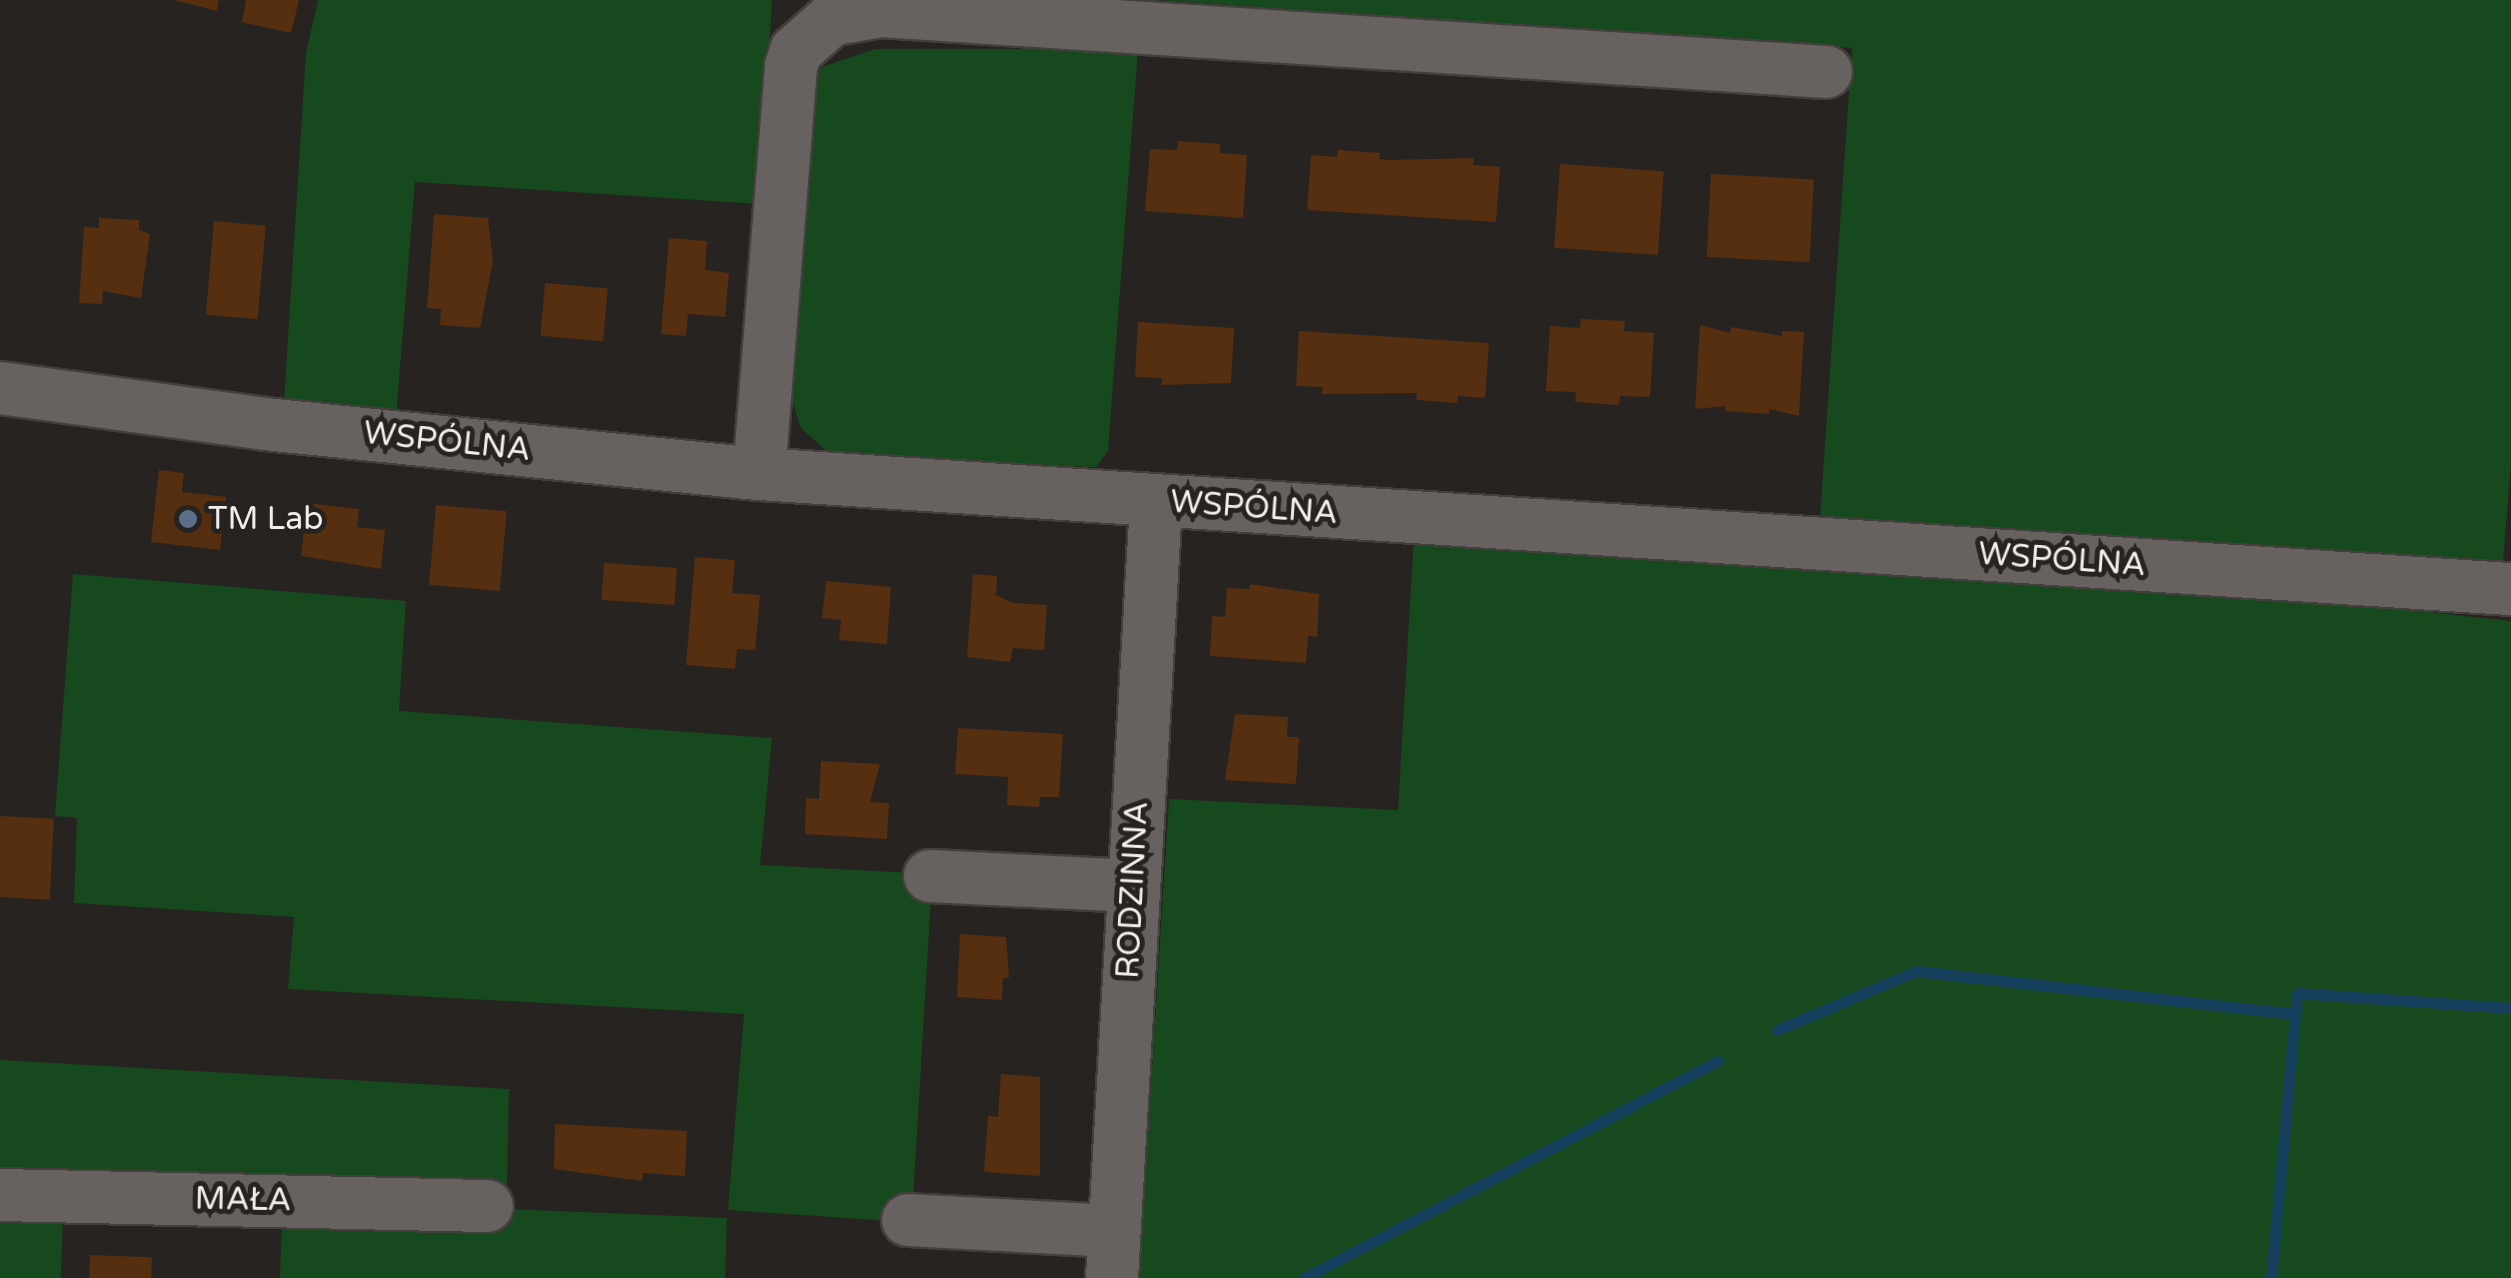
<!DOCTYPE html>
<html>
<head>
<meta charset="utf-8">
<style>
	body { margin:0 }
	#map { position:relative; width:2511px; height:1278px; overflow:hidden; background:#272321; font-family:"Varela Round",sans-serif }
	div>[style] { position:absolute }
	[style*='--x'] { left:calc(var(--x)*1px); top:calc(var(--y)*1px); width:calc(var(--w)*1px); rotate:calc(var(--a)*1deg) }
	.green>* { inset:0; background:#16491d; transform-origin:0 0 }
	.stream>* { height:11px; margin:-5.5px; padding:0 5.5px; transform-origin:5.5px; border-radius:5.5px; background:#163f5d }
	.building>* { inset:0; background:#552f10; transform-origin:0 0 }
	.roads { filter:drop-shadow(2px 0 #423f3c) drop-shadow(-2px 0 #423f3c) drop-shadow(0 2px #423f3c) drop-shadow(0 -2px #423f3c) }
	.minor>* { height:52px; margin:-26px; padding:0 26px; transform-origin:26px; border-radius:26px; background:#67625f }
	.dots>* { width:28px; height:28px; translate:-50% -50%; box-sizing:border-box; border:5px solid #272321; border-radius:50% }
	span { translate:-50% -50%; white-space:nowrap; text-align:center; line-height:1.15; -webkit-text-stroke:10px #272321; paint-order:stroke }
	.street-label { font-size:32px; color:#f1efed }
	.poi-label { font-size:32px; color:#f1efed }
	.left { translate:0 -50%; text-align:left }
</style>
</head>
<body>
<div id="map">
	<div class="green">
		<i style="clip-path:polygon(318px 0,772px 0,760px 204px,415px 182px,396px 417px,284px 400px,306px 53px)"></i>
		<i style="clip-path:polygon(1160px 0,2511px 0,2511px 464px,2503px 562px,1820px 518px,1852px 48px)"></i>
		<i style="clip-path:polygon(875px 49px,1138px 49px,1108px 451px,1096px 467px,853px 459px,826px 451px,801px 428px,784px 378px,806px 90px,822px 67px)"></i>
		<i style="clip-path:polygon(1414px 535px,2166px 584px,2511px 621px,2511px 1278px,1139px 1278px,1169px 799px,1398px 810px)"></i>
		<i style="clip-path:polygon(73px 574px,406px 601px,399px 711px,772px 738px,760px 865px,913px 873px,931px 897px,913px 1200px,891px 1221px,728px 1210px,744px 1014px,288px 989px,294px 917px,74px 903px,77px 818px,55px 816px)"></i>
		<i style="clip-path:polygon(0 1060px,509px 1089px,507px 1184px,486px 1193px,0 1174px)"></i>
		<i style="clip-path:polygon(506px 1209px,727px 1218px,725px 1278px,280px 1278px,282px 1221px)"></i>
		<i style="left:0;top:1212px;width:63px;height:66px;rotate:2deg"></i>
	</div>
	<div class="stream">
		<i style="--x:1777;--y:1030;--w:151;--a:-23"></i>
		<i style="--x:1916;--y:971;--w:381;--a:6.5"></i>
		<i style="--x:1304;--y:1278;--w:467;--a:-27.7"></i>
		<i style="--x:2271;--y:1278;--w:286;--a:-84.8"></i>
		<i style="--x:2297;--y:993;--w:215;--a:4"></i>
	</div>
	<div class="building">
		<i style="clip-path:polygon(174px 0,219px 0,217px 11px)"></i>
		<i style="clip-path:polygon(246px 0,299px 0,291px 33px,242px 22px)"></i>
		<i style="clip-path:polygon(1178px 141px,1220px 144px,1220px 153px,1247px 155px,1243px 218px,1145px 211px,1150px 149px,1177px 150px)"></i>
		<i style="clip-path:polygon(1338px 150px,1380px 153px,1379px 159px,1387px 160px,1474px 158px,1473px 165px,1500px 167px,1496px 222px,1307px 210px,1311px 155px,1337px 157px)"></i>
		<i style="left:1560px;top:164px;width:104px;height:84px;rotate:4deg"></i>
		<i style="left:1711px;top:174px;width:103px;height:83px;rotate:3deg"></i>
		<i style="clip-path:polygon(434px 214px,488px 218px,493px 261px,480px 328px,440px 325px,441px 309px,427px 308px)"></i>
		<i style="clip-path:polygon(99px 218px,139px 220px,139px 230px,150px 234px,141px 298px,103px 291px,102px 304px,79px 303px,84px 227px,99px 228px)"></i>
		<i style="left:214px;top:221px;width:52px;height:94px;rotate:5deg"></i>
		<i style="clip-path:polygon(669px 238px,707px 241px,705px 270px,729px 273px,725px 317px,688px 314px,686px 336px,661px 334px)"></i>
		<i style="left:545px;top:283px;width:63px;height:53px;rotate:5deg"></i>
		<i style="clip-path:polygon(1581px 319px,1625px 321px,1624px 331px,1654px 333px,1650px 397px,1620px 396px,1619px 405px,1575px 402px,1576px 392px,1546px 391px,1550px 326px,1580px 328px)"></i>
		<i style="clip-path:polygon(1138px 322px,1234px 328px,1231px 383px,1162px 385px,1162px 378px,1135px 377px)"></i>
		<i style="clip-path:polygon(1700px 325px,1730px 333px,1731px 327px,1782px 336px,1782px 331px,1804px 332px,1799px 416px,1769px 409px,1769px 414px,1725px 411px,1726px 406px,1695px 409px)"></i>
		<i style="clip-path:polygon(1299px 331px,1489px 343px,1485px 398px,1458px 396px,1457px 403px,1416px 400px,1417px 393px,1322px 394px,1323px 387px,1296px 386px)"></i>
		<i style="clip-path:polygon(159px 470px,184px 473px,182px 492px,226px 497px,220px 550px,151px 542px)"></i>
		<i style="clip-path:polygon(307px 503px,359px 509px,357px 527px,385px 530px,381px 569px,301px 556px)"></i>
		<i style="left:436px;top:505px;width:71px;height:80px;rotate:5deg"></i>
		<i style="clip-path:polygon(695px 557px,735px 560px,732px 593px,760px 595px,755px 650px,737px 649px,735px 669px,686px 665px)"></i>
		<i style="left:604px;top:563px;width:73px;height:37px;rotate:4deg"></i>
		<i style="clip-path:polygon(973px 574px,997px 576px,996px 595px,1013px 603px,1047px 605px,1044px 650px,1013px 648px,1010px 662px,967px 657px)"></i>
		<i style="clip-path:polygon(826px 581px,891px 587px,887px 644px,839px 640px,841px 620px,822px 618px)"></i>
		<i style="clip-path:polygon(1250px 584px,1319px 594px,1317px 637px,1308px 636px,1306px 663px,1210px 656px,1212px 616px,1225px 617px,1227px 588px,1249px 589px)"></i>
		<i style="clip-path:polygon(1235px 714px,1288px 717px,1287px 737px,1299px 737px,1296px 784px,1225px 780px)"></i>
		<i style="clip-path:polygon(958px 728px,1063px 734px,1059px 797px,1040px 797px,1039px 807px,1007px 805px,1008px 777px,955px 774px)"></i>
		<i style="clip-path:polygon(821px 761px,880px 764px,870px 802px,889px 803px,887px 839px,805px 834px,806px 798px,819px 799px)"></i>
		<i style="left:0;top:816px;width:54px;height:81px;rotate:3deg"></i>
		<i style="clip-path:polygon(960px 934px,1006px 937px,1009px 978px,1003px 978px,1002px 1000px,957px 997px)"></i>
		<i style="clip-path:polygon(1001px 1074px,1040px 1077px,1040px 1176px,984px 1172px,988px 1116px,998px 1117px)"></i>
		<i style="clip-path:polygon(555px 1124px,687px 1131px,685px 1176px,643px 1173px,642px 1181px,554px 1169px)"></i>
		<i style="left:90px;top:1255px;width:62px;height:23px;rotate:2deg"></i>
	</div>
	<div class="roads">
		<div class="minor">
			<i style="--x:0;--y:388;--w:267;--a:7.7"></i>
			<i style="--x:265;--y:424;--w:497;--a:5.8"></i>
			<i style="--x:759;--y:474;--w:1756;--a:3.76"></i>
			<i style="--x:759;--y:474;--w:409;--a:-85.5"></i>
			<i style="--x:791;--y:66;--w:16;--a:-72"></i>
			<i style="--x:796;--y:51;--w:47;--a:-41.5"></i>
			<i style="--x:831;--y:20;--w:51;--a:-10.2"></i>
			<i style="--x:881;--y:11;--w:947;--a:3.69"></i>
			<i style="--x:930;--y:876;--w:203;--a:2.8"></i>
			<i style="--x:0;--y:1195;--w:487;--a:1.3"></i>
			<i style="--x:908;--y:1220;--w:206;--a:3.1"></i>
			<i style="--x:1112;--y:1278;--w:777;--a:-86.75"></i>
		</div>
	</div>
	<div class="dots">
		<i style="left:188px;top:519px;background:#5c6f8a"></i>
	</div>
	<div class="street-label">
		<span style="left:447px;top:442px;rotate:6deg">WSPÓLNA</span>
		<span style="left:1254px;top:508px;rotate:4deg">WSPÓLNA</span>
		<span style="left:2062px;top:560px;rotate:4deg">WSPÓLNA</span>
		<span style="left:1133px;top:890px;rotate:-87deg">RODZINNA</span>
		<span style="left:243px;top:1200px;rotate:1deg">MAŁA</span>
	</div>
	<div class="poi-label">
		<span class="left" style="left:208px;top:519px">TM Lab</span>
	</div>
</div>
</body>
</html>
